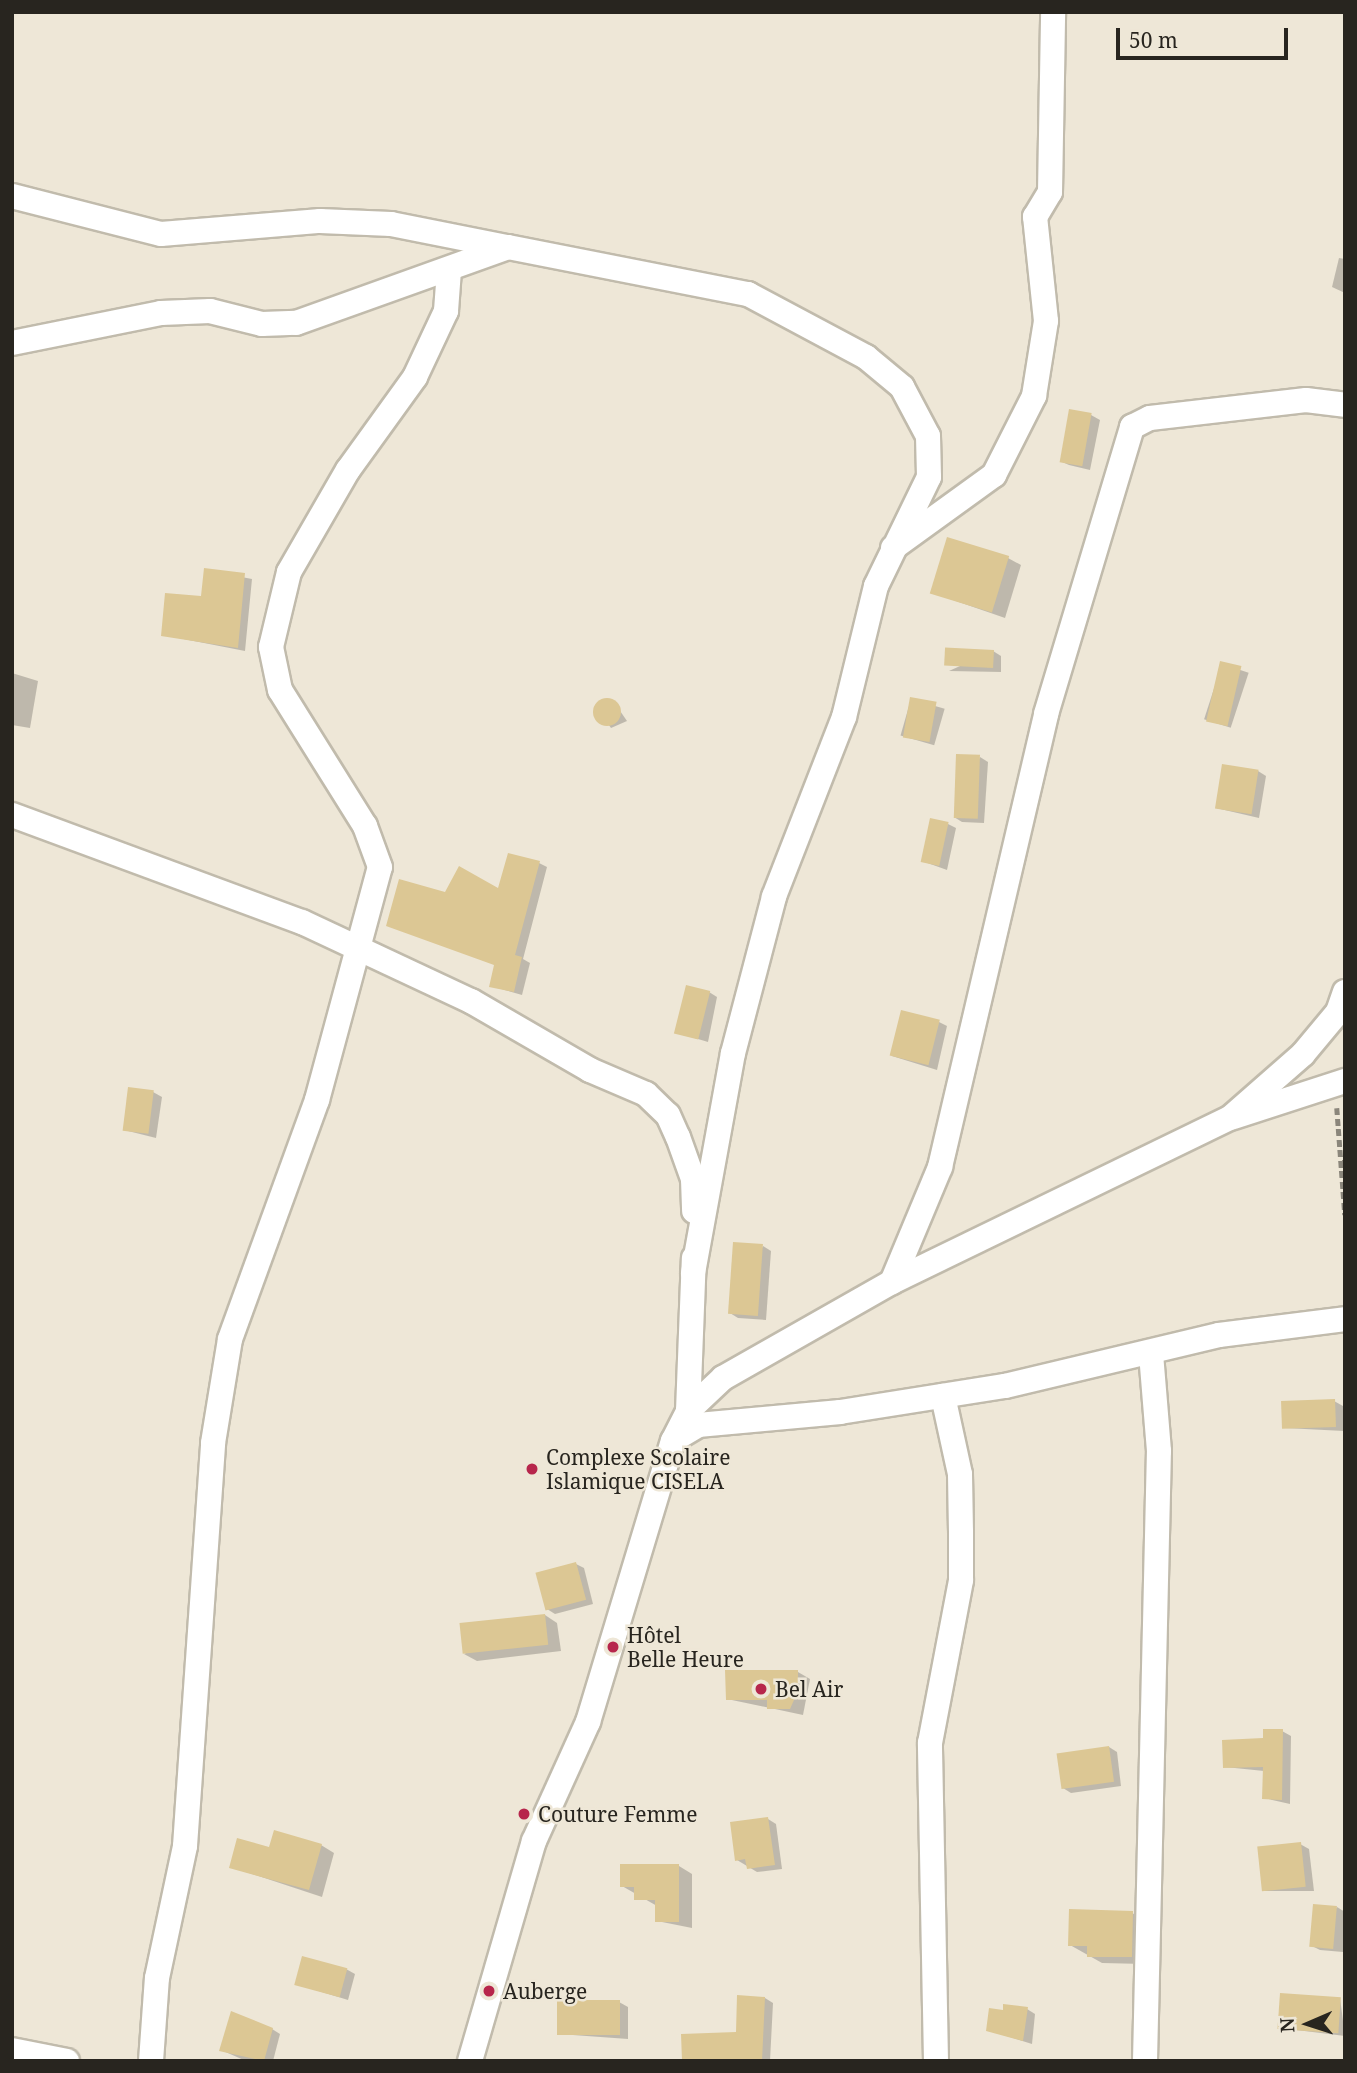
<!DOCTYPE html>
<html>
<head>
<meta charset="utf-8">
<style>
	body { margin:0 }
	#map { position:relative; width:1357px; height:2073px; overflow:hidden; background:#eee7d7; font-family:"Noto Serif",serif }
	div>[style] { position:absolute }
	[style*='--x'] { left:calc(var(--x)*1px); top:calc(var(--y)*1px); width:calc(var(--w)*1px); rotate:calc(var(--a)*1deg) }
	.shadow>* { inset:0; background:#0003; transform-origin:0 0 }
	.building>* { inset:0; background:#dcc794; transform-origin:0 0 }
	.round { border-radius:50% }
	.path>* { height:4.5px; margin-top:-2.25px; transform-origin:0; background:repeating-linear-gradient(90deg,#8b867b 0 7px,transparent 0 10.5px) }
	.roads { filter:drop-shadow(2px 0 #c1bbac) drop-shadow(-2px 0 #c1bbac) drop-shadow(0 2px #c1bbac) drop-shadow(0 -2px #c1bbac) }
	.minor>* { height:24px; margin:-12px; padding:0 12px; transform-origin:12px; border-radius:12px; background:#fff }
	.dots>* { width:19px; height:19px; translate:-50% -50%; box-sizing:border-box; border:4px solid #eee7d7; border-radius:50% }
	span { translate:-50% -50%; white-space:nowrap; text-align:center; line-height:1.15; -webkit-text-stroke:5px #eee7d7; paint-order:stroke }
	.poi-label { font-size:21px; color:#28251f }
	.left { translate:0 -50%; text-align:left }
	.frame { position:absolute; inset:0; border:14px solid #28251f; pointer-events:none }
	.north { position:absolute; left:1273px; top:1989px; width:70px; height:70px; -webkit-text-stroke:5px #eee7d7; paint-order:stroke; rotate:267deg; font-size:19px; font-weight:700; line-height:28px; text-align:center; color:#28251f }
	.north::after { content:''; display:block; margin:auto; width:24px; height:32px; background:#28251f; clip-path:polygon(50% 0,100% 100%,50% 72%,0 100%) }
	.scale { position:absolute; left:1116px; top:28px; width:172px; height:32px; box-sizing:border-box; border:4px solid #28251f; border-top:0; padding-left:9px; font-size:21px; line-height:24px; white-space:nowrap; color:#28251f; -webkit-text-stroke:5px #eee7d7; paint-order:stroke }
</style>
</head>
<body>
<div id="map">
	<div class="shadow">
		<i style="clip-path:polygon(1339px 258px,1345px 259px,1345px 293px,1332px 287px)"></i>
		<i style="clip-path:polygon(1091px 415px,1100px 420px,1090px 470px,1069px 465px,1060px 461px)"></i>
		<i style="clip-path:polygon(1008px 558px,1021px 565px,1005px 618px,933px 593px)"></i>
		<i style="clip-path:polygon(205px 570px,252px 579px,245px 651px,163px 635px,202px 598px)"></i>
		<i style="clip-path:polygon(993px 651px,1001px 656px,1001px 672px,949px 671px)"></i>
		<i style="left:1222px;top:664px;width:28px;height:58px;rotate:18deg"></i>
		<i style="clip-path:polygon(12px 673px,38px 681px,30px 728px,12px 725px)"></i>
		<i style="left:911px;top:699px;width:35px;height:38px;rotate:16deg"></i>
		<i style="clip-path:polygon(614px 702px,627px 721px,611px 728px,596px 707px)"></i>
		<i style="clip-path:polygon(980px 757px,988px 762px,984px 823px,962px 822px,954px 817px)"></i>
		<i style="clip-path:polygon(1258px 771px,1266px 776px,1259px 818px,1216px 808px)"></i>
		<i style="clip-path:polygon(948px 824px,956px 828px,947px 870px,922px 861px)"></i>
		<i style="clip-path:polygon(539px 863px,547px 867px,523px 959px,530px 963px,522px 995px,491px 986px,496px 965px,388px 925px,446px 894px,499px 890px)"></i>
		<i style="clip-path:polygon(709px 992px,717px 997px,708px 1042px,678px 1033px)"></i>
		<i style="clip-path:polygon(939px 1022px,947px 1026px,937px 1070px,892px 1056px)"></i>
		<i style="clip-path:polygon(153px 1092px,162px 1097px,156px 1138px,124px 1130px)"></i>
		<i style="clip-path:polygon(763px 1246px,771px 1251px,766px 1320px,738px 1318px,730px 1313px)"></i>
		<i style="clip-path:polygon(1334px 1401px,1343px 1406px,1344px 1431px,1285px 1428px)"></i>
		<i style="clip-path:polygon(576px 1564px,584px 1568px,593px 1604px,555px 1614px,547px 1609px)"></i>
		<i style="clip-path:polygon(545px 1615px,557px 1623px,561px 1651px,477px 1661px,464px 1654px)"></i>
		<i style="clip-path:polygon(798px 1672px,810px 1679px,803px 1715px,727px 1699px)"></i>
		<i style="clip-path:polygon(1282px 1731px,1291px 1736px,1290px 1804px,1264px 1798px,1264px 1771px,1225px 1767px)"></i>
		<i style="clip-path:polygon(1109px 1747px,1117px 1752px,1121px 1786px,1071px 1793px,1063px 1788px)"></i>
		<i style="clip-path:polygon(768px 1819px,776px 1824px,782px 1869px,757px 1872px,737px 1860px)"></i>
		<i style="clip-path:polygon(1300px 1844px,1309px 1849px,1314px 1891px,1264px 1891px)"></i>
		<i style="clip-path:polygon(321px 1845px,334px 1853px,322px 1897px,231px 1867px,270px 1849px)"></i>
		<i style="clip-path:polygon(679px 1866px,692px 1874px,692px 1928px,657px 1921px,657px 1906px,622px 1886px)"></i>
		<i style="clip-path:polygon(1337px 1907px,1345px 1912px,1343px 1952px,1320px 1950px,1312px 1946px)"></i>
		<i style="clip-path:polygon(1132px 1913px,1145px 1920px,1144px 1964px,1102px 1963px,1070px 1945px)"></i>
		<i style="clip-path:polygon(346px 1969px,355px 1974px,348px 2000px,296px 1984px)"></i>
		<i style="clip-path:polygon(765px 1998px,773px 2003px,770px 2061px,684px 2061px,737px 2034px)"></i>
		<i style="clip-path:polygon(1340px 1998px,1345px 2036px,1280px 2028px)"></i>
		<i style="clip-path:polygon(619px 2002px,628px 2007px,628px 2039px,559px 2034px)"></i>
		<i style="clip-path:polygon(1027px 2009px,1035px 2014px,1032px 2044px,988px 2030px,1004px 2012px)"></i>
		<i style="clip-path:polygon(272px 2029px,280px 2034px,273px 2061px,246px 2061px,221px 2050px)"></i>
	</div>
	<div class="building">
		<i style="left:1069px;top:409px;width:23px;height:54px;rotate:10deg"></i>
		<i style="left:947px;top:537px;width:65px;height:59px;rotate:17deg"></i>
		<i style="clip-path:polygon(204px 568px,245px 573px,238px 648px,161px 636px,165px 593px,201px 596px)"></i>
		<i style="left:994px;top:650px;width:18px;height:49px;rotate:93deg"></i>
		<i style="left:1220px;top:661px;width:22px;height:62px;rotate:13deg"></i>
		<i style="left:910px;top:697px;width:27px;height:41px;rotate:10deg"></i>
		<i class="round" style="left:593px;top:698px;width:28px;height:28px"></i>
		<i style="left:956px;top:754px;width:24px;height:64px;rotate:2deg"></i>
		<i style="left:1222px;top:764px;width:37px;height:45px;rotate:9deg"></i>
		<i style="left:930px;top:818px;width:19px;height:45px;rotate:12deg"></i>
		<i style="clip-path:polygon(508px 853px,540px 861px,515px 955px,522px 957px,514px 992px,489px 987px,494px 965px,386px 926px,399px 879px,445px 892px,459px 866px,498px 888px)"></i>
		<i style="left:686px;top:985px;width:25px;height:50px;rotate:14deg"></i>
		<i style="left:901px;top:1010px;width:40px;height:47px;rotate:14deg"></i>
		<i style="left:128px;top:1087px;width:26px;height:44px;rotate:7deg"></i>
		<i style="left:733px;top:1242px;width:30px;height:72px;rotate:4deg"></i>
		<i style="left:1335px;top:1399px;width:28px;height:54px;rotate:88deg"></i>
		<i style="left:576px;top:1562px;width:39px;height:42px;rotate:75deg"></i>
		<i style="left:545px;top:1614px;width:31px;height:86px;rotate:84deg"></i>
		<i style="clip-path:polygon(725px 1670px,798px 1670px,798px 1691px,790px 1709px,767px 1709px,767px 1700px,726px 1700px)"></i>
		<i style="clip-path:polygon(1263px 1729px,1283px 1729px,1282px 1800px,1262px 1799px,1263px 1767px,1223px 1768px,1222px 1740px,1263px 1738px)"></i>
		<i style="left:1109px;top:1746px;width:36px;height:53px;rotate:82deg"></i>
		<i style="clip-path:polygon(768px 1817px,775px 1865px,747px 1869px,745px 1859px,735px 1861px,730px 1822px)"></i>
		<i style="clip-path:polygon(274px 1830px,322px 1844px,309px 1890px,229px 1868px,237px 1838px,269px 1847px)"></i>
		<i style="left:1301px;top:1842px;width:45px;height:44px;rotate:84deg"></i>
		<i style="clip-path:polygon(620px 1864px,679px 1864px,679px 1922px,655px 1922px,655px 1900px,634px 1900px,634px 1887px,620px 1887px)"></i>
		<i style="left:1313px;top:1904px;width:24px;height:43px;rotate:5deg"></i>
		<i style="clip-path:polygon(1069px 1909px,1133px 1911px,1132px 1957px,1087px 1957px,1087px 1946px,1068px 1946px)"></i>
		<i style="left:302px;top:1956px;width:47px;height:30px;rotate:15deg"></i>
		<i style="left:1280px;top:1993px;width:61px;height:36px;rotate:4deg"></i>
		<i style="clip-path:polygon(737px 1995px,765px 1997px,762px 2061px,682px 2061px,681px 2034px,736px 2032px)"></i>
		<i style="left:620px;top:2000px;width:35px;height:63px;rotate:90deg"></i>
		<i style="clip-path:polygon(1003px 2004px,1028px 2007px,1023px 2041px,986px 2031px,989px 2008px,1003px 2010px)"></i>
		<i style="clip-path:polygon(231px 2011px,273px 2028px,264px 2061px,219px 2051px)"></i>
	</div>
	<div class="path">
		<i style="--x:1337;--y:1108;--w:107;--a:85.7"></i>
	</div>
	<div class="roads">
		<div class="minor">
			<i style="--x:12;--y:196;--w:154;--a:14.3"></i>
			<i style="--x:161;--y:234;--w:160;--a:-4.7"></i>
			<i style="--x:320;--y:221;--w:71;--a:2.4"></i>
			<i style="--x:391;--y:224;--w:118;--a:11.2"></i>
			<i style="--x:12;--y:343;--w:152;--a:-11.4"></i>
			<i style="--x:161;--y:313;--w:49;--a:-2.3"></i>
			<i style="--x:210;--y:311;--w:54;--a:14"></i>
			<i style="--x:262;--y:324;--w:34;--a:-2"></i>
			<i style="--x:296;--y:323;--w:225;--a:-19.7"></i>
			<i style="--x:508;--y:247;--w:245;--a:11.1"></i>
			<i style="--x:748;--y:294;--w:134;--a:28.1"></i>
			<i style="--x:866;--y:357;--w:47;--a:39.8"></i>
			<i style="--x:902;--y:387;--w:55;--a:62"></i>
			<i style="--x:928;--y:436;--w:41;--a:88.6"></i>
			<i style="--x:929;--y:477;--w:121;--a:115.9"></i>
			<i style="--x:876;--y:586;--w:135;--a:103.7"></i>
			<i style="--x:844;--y:717;--w:193;--a:111.3"></i>
			<i style="--x:774;--y:897;--w:161;--a:104.7"></i>
			<i style="--x:733;--y:1053;--w:224;--a:100.3"></i>
			<i style="--x:893;--y:548;--w:125;--a:-35.9"></i>
			<i style="--x:994;--y:475;--w:89;--a:-63.1"></i>
			<i style="--x:1034;--y:396;--w:76;--a:-80.9"></i>
			<i style="--x:1046;--y:321;--w:105;--a:-96"></i>
			<i style="--x:1035;--y:217;--w:29;--a:-59"></i>
			<i style="--x:1050;--y:192;--w:180;--a:-89"></i>
			<i style="--x:12;--y:815;--w:309;--a:20.3"></i>
			<i style="--x:302;--y:922;--w:187;--a:25.1"></i>
			<i style="--x:471;--y:1001;--w:138;--a:30.1"></i>
			<i style="--x:590;--y:1070;--w:61;--a:23.2"></i>
			<i style="--x:646;--y:1094;--w:30;--a:44"></i>
			<i style="--x:668;--y:1115;--w:24;--a:66"></i>
			<i style="--x:678;--y:1137;--w:45;--a:70.3"></i>
			<i style="--x:693;--y:1179;--w:32;--a:88"></i>
			<i style="--x:1234;--y:1117;--w:117;--a:-18"></i>
			<i style="--x:892;--y:1282;--w:125;--a:-67.3"></i>
			<i style="--x:940;--y:1167;--w:465;--a:-76.8"></i>
			<i style="--x:1046;--y:714;--w:300;--a:-73.3"></i>
			<i style="--x:1132;--y:427;--w:20;--a:-27"></i>
			<i style="--x:1150;--y:418;--w:157;--a:-6.6"></i>
			<i style="--x:1306;--y:400;--w:39;--a:7"></i>
			<i style="--x:688;--y:1411;--w:153;--a:-87.8"></i>
			<i style="--x:675;--y:1439;--w:27;--a:-31"></i>
			<i style="--x:698;--y:1425;--w:143;--a:-5.2"></i>
			<i style="--x:840;--y:1412;--w:167;--a:-9"></i>
			<i style="--x:1005;--y:1386;--w:220;--a:-13.4"></i>
			<i style="--x:1219;--y:1335;--w:127;--a:-7.2"></i>
			<i style="--x:12;--y:2050;--w:56;--a:11.3"></i>
			<i style="--x:151;--y:2061;--w:83;--a:-85.9"></i>
			<i style="--x:157;--y:1978;--w:135;--a:-78"></i>
			<i style="--x:185;--y:1846;--w:404;--a:-86"></i>
			<i style="--x:213;--y:1443;--w:105;--a:-80.7"></i>
			<i style="--x:230;--y:1339;--w:254;--a:-70"></i>
			<i style="--x:317;--y:1100;--w:241;--a:-74.9"></i>
			<i style="--x:380;--y:867;--w:44;--a:-110.1"></i>
			<i style="--x:365;--y:826;--w:160;--a:-122"></i>
			<i style="--x:280;--y:690;--w:44;--a:-101.8"></i>
			<i style="--x:271;--y:647;--w:77;--a:-76.5"></i>
			<i style="--x:289;--y:572;--w:118;--a:-60"></i>
			<i style="--x:348;--y:470;--w:115;--a:-54.2"></i>
			<i style="--x:415;--y:377;--w:73;--a:-64.8"></i>
			<i style="--x:446;--y:311;--w:41;--a:-85.8"></i>
			<i style="--x:470;--y:2061;--w:229;--a:-73.8"></i>
			<i style="--x:534;--y:1841;--w:131;--a:-65.6"></i>
			<i style="--x:588;--y:1722;--w:294;--a:-73.2"></i>
			<i style="--x:673;--y:1441;--w:34;--a:-63"></i>
			<i style="--x:688;--y:1411;--w:48;--a:-43.3"></i>
			<i style="--x:723;--y:1378;--w:194;--a:-29.6"></i>
			<i style="--x:892;--y:1282;--w:376;--a:-25.9"></i>
			<i style="--x:1230;--y:1118;--w:97;--a:-41.2"></i>
			<i style="--x:1303;--y:1054;--w:55;--a:-50.2"></i>
			<i style="--x:1338;--y:1012;--w:21;--a:-71"></i>
			<i style="--x:936;--y:2061;--w:318;--a:-91.1"></i>
			<i style="--x:930;--y:1743;--w:166;--a:-79.2"></i>
			<i style="--x:961;--y:1580;--w:48;--a:-90"></i>
			<i style="--x:961;--y:1532;--w:58;--a:-91"></i>
			<i style="--x:960;--y:1474;--w:80;--a:-102.3"></i>
			<i style="--x:1145;--y:2061;--w:610;--a:-88.69"></i>
			<i style="--x:1159;--y:1451;--w:98;--a:-94.7"></i>
		</div>
	</div>
	<div class="dots">
		<i style="left:532px;top:1469px;background:#b7264c"></i>
		<i style="left:613px;top:1647px;background:#b7264c"></i>
		<i style="left:761px;top:1689px;background:#b7264c"></i>
		<i style="left:524px;top:1814px;background:#b7264c"></i>
		<i style="left:489px;top:1991px;background:#b7264c"></i>
	</div>
	<div class="poi-label">
		<span class="left" style="left:546px;top:1469px">Complexe Scolaire<br>Islamique CISELA</span>
		<span class="left" style="left:627px;top:1647px">Hôtel<br>Belle Heure</span>
		<span class="left" style="left:775px;top:1689px">Bel Air</span>
		<span class="left" style="left:538px;top:1814px">Couture Femme</span>
		<span class="left" style="left:503px;top:1991px">Auberge</span>
	</div>
	<div class="frame"></div>
	<div class="north">N</div>
	<div class="scale">50 m</div>
</div>
</body>
</html>
